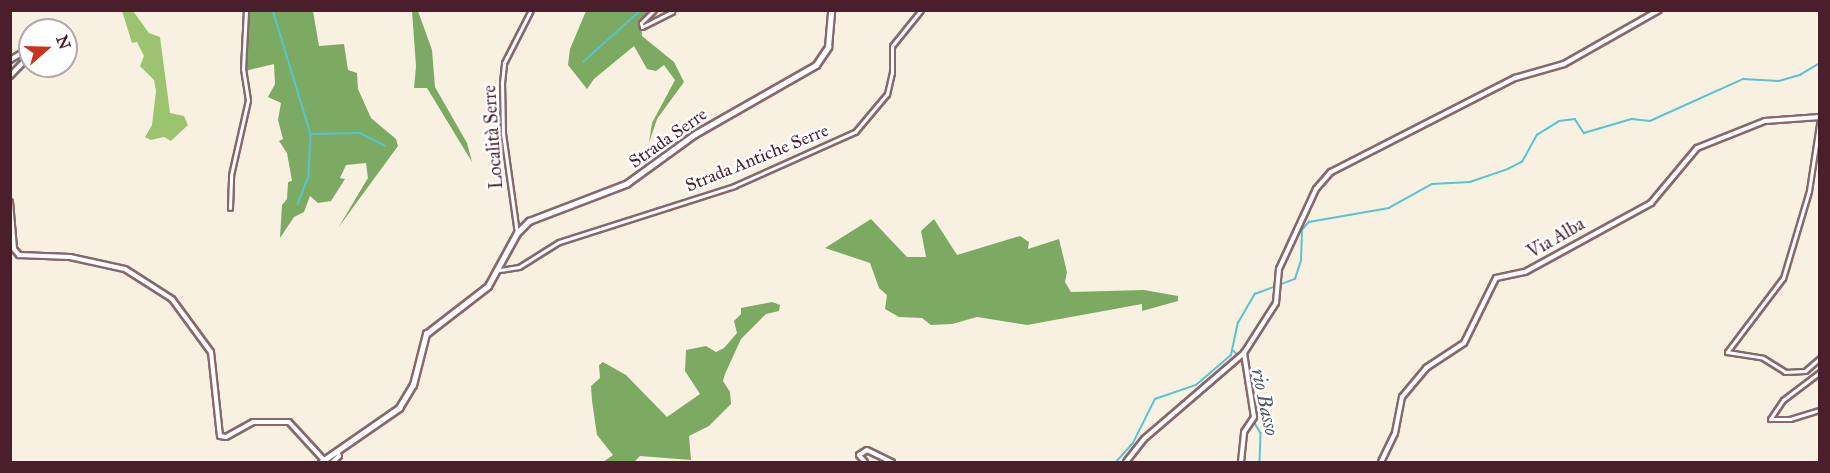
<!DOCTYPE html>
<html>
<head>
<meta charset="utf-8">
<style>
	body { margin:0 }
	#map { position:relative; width:1830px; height:473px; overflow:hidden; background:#f8f1e2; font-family:"IM FELL Great Primer",serif }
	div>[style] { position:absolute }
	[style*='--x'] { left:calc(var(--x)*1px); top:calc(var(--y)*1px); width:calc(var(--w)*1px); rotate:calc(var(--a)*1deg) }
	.green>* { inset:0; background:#9cc470 }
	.forest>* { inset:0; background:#7daa62 }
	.stream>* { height:1.5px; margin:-0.75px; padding:0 0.75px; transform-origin:0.75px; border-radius:0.75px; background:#57c4d0 }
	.roads { filter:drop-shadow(2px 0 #87686b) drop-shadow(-2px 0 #87686b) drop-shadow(0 2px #87686b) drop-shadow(0 -2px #87686b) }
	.minor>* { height:3px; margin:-1.5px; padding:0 1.5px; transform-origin:1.5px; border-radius:1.5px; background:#fff }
	.tertiary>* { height:4px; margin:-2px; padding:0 2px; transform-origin:2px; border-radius:2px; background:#fff }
	.secondary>* { height:4.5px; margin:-2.25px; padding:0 2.25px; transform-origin:2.25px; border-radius:2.25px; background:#fff }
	span { translate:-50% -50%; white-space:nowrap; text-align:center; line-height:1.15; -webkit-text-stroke:5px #fff; paint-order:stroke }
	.street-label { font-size:18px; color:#4a1f2b }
	.water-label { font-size:20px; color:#4f5965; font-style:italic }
	.frame { position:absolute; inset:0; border:12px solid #4a1f2b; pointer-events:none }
	.north { position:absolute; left:18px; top:18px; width:60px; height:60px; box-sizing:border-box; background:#fff; border:2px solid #b7a5aa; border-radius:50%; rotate:70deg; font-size:16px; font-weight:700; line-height:24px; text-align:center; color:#4a1f2b }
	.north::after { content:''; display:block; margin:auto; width:21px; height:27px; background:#c8321e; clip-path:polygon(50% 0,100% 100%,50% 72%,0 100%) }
</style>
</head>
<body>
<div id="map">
	<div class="green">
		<i style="clip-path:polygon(122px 11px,133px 11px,149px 33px,160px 37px,170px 113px,184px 116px,188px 125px,171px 141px,164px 137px,151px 140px,145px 137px,152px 125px,156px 91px,154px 80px,140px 66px,144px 56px,137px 42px,132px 43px)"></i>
	</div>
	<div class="forest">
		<i style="clip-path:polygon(249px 11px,313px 11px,319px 46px,344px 44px,348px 70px,357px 73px,358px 89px,371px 118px,396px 139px,398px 146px,338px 228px,368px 178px,366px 163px,346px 165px,340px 178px,345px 179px,331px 201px,318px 203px,310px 196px,304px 212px,294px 217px,280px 238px,282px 205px,287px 199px,288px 182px,292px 181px,287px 153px,279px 141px,283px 139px,278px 120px,281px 103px,268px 97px,275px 84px,274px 64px,245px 71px)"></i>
		<i style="clip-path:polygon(412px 11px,418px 11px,432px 50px,435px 87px,467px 143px,472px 162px,427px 88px,414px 88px,416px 66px)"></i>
		<i style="clip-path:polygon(586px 11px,651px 11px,641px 20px,642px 36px,674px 62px,684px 82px,657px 119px,649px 143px,652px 123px,675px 80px,664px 65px,656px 71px,647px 69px,634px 46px,594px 79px,587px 89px,568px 65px,570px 49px)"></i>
		<i style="clip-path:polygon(871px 219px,907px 257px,926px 257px,921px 231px,934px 219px,957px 255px,1020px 236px,1029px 242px,1028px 249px,1059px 239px,1067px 272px,1065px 282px,1071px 292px,1144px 290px,1178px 296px,1178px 301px,1142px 311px,1142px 304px,1027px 325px,977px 317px,952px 324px,931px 325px,922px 318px,899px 317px,885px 309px,887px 295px,879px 288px,870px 263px,825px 248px)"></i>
		<i style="clip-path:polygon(772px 302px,780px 305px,779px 311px,766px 314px,741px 339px,725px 374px,723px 381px,730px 392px,731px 404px,709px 426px,689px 436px,691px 460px,640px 456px,634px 462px,603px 462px,613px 455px,597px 435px,592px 401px,591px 386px,600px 378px,599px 365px,603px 362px,626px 375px,667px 417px,700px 394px,685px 371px,686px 350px,706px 346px,716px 352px,724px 348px,737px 333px,734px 321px,741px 314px,741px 308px)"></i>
	</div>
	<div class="stream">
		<i style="--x:273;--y:10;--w:130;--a:73"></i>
		<i style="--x:311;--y:134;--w:42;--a:92.7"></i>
		<i style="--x:309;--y:176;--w:30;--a:111"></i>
		<i style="--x:583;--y:62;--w:78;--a:-41.9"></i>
		<i style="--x:311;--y:134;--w:49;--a:-1.2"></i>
		<i style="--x:360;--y:133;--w:28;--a:27"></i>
		<i style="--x:1234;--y:351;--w:12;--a:48"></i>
		<i style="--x:1242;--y:360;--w:58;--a:80"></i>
		<i style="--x:1254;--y:422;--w:13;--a:58"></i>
		<i style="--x:1261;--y:433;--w:29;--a:92"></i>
		<i style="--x:1116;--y:462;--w:25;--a:-48"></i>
		<i style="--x:1133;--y:443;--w:49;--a:-63.4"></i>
		<i style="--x:1155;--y:399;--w:43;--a:-18.9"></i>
		<i style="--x:1196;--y:385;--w:46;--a:-40.6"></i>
		<i style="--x:1231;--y:355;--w:33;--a:-78"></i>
		<i style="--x:1238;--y:323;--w:34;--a:-60"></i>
		<i style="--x:1255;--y:294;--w:43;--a:-20.6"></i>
		<i style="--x:1295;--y:279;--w:20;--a:-72"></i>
		<i style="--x:1301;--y:260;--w:30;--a:-88"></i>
		<i style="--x:1302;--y:230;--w:11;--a:-49"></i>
		<i style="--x:1309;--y:222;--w:81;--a:-9.9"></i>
		<i style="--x:1389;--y:208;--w:49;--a:-29.2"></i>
		<i style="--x:1432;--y:184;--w:38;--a:-3"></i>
		<i style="--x:1470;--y:182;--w:40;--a:-18.9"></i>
		<i style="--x:1508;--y:169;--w:16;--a:-27"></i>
		<i style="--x:1522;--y:162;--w:31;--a:-61"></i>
		<i style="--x:1537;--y:135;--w:26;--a:-32"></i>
		<i style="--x:1559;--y:121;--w:16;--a:-7"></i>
		<i style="--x:1575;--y:119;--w:17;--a:57"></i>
		<i style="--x:1584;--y:133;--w:50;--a:-16.3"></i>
		<i style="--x:1632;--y:119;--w:18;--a:6"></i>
		<i style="--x:1650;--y:121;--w:102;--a:-24.3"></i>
		<i style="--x:1743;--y:79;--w:36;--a:3"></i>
		<i style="--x:1779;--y:81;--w:22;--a:-16"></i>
		<i style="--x:1800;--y:75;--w:23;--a:-31"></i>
	</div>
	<div class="roads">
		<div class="minor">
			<i style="--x:654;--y:10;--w:18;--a:135"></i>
			<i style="--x:641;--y:23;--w:4;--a:76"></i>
			<i style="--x:642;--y:27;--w:34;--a:-27"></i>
			<i style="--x:1820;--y:118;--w:74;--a:98.6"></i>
			<i style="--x:1809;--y:191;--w:91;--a:106.6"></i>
			<i style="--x:1783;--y:278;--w:93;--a:127.1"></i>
			<i style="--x:1727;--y:352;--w:36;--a:9"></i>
			<i style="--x:1763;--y:358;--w:26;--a:32"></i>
			<i style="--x:1785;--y:372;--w:20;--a:-3"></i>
			<i style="--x:1805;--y:371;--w:20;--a:-41"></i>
			<i style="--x:230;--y:208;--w:33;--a:-88"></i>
			<i style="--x:231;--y:175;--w:77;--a:-77.2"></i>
			<i style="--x:248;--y:100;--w:31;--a:-99"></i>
			<i style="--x:243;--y:69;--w:59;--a:-87.1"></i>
			<i style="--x:517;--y:233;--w:100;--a:-98"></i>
			<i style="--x:503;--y:134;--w:51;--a:-91.1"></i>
			<i style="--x:502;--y:83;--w:20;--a:-84"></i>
			<i style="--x:504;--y:63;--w:59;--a:-63"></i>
			<i style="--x:500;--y:270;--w:19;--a:-9"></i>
			<i style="--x:519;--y:267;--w:47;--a:-32"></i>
			<i style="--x:559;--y:242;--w:184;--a:-17.7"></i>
			<i style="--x:734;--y:186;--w:133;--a:-24.1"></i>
			<i style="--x:855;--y:132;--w:50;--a:-49.9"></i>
			<i style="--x:887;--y:94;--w:22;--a:-77"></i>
			<i style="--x:892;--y:73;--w:27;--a:-90"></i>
			<i style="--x:892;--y:46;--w:46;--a:-51.1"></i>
			<i style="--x:1820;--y:372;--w:46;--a:142.9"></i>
			<i style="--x:1783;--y:400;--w:23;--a:124"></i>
			<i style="--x:1770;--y:419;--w:20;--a:0"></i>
			<i style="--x:1790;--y:419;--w:31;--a:-17"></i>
		</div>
		<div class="tertiary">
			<i style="--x:10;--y:60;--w:23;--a:-31"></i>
			<i style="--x:10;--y:76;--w:29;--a:-46"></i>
			<i style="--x:10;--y:202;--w:47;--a:85.1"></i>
			<i style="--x:14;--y:249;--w:8;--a:50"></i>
			<i style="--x:19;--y:255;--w:51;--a:2.2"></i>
			<i style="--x:70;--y:257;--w:56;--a:12.3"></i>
			<i style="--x:125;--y:269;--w:56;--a:32.6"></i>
			<i style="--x:172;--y:299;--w:66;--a:53.7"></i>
			<i style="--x:211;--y:352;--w:84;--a:83.9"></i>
			<i style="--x:220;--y:436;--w:6;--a:9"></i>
			<i style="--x:226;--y:437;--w:31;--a:-29"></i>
			<i style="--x:253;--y:422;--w:36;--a:0"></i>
			<i style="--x:289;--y:422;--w:52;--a:47.4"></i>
			<i style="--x:333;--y:462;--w:8;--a:-45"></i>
			<i style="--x:339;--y:456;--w:5;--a:-112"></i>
			<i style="--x:865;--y:462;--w:9;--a:-131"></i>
			<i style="--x:859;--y:455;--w:9;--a:-32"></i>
			<i style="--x:867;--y:450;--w:28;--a:26"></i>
			<i style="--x:1126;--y:462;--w:29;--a:-52"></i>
			<i style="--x:1144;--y:439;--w:132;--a:-40.7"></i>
			<i style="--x:1244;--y:353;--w:59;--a:-57.4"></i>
			<i style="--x:1276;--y:303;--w:34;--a:-85"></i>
			<i style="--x:1279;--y:269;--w:88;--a:-65.2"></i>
			<i style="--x:1316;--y:189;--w:23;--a:-49"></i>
			<i style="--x:1331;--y:172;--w:207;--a:-27.1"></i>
			<i style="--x:1515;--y:78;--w:51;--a:-15.9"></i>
			<i style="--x:1564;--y:64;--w:109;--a:-29.6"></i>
			<i style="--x:1241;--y:462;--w:30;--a:-84"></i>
			<i style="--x:1244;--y:432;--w:18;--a:-56"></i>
			<i style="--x:1254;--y:417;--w:65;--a:-98.9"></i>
			<i style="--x:1381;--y:462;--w:32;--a:-64"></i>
			<i style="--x:1395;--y:433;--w:37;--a:-79"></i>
			<i style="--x:1402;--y:397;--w:38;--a:-50"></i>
			<i style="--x:1426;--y:368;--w:45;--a:-33.3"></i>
			<i style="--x:1464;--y:343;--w:72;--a:-63.8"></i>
			<i style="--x:1496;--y:278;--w:30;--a:-12"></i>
			<i style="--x:1525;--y:272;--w:144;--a:-28.7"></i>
			<i style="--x:1651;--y:203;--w:72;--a:-50.1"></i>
			<i style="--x:1697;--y:148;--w:73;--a:-21.7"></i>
			<i style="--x:1765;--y:121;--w:55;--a:-4.2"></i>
		</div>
		<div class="secondary">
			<i style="--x:321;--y:462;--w:95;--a:-34.7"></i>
			<i style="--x:399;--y:408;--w:27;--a:-59"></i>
			<i style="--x:413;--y:385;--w:53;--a:-75.7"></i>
			<i style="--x:426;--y:334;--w:78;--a:-37.7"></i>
			<i style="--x:488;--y:286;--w:60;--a:-61.3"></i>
			<i style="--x:517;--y:233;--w:17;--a:-45"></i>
			<i style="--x:529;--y:221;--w:104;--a:-20.9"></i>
			<i style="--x:626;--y:184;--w:85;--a:-35.9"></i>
			<i style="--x:695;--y:134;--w:139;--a:-29.7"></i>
			<i style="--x:816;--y:65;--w:22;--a:-56"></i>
			<i style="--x:828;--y:47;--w:37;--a:-85"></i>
		</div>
	</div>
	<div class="street-label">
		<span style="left:493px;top:137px;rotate:-94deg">Località Serre</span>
		<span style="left:668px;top:138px;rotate:-35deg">Strada Serre</span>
		<span style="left:757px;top:158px;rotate:-22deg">Strada Antiche Serre</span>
		<span style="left:1556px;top:238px;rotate:-30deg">Via Alba</span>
	</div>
	<div class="water-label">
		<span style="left:1265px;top:402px;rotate:78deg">rio Basso</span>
	</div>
	<div class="frame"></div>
	<div class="north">N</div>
</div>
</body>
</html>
